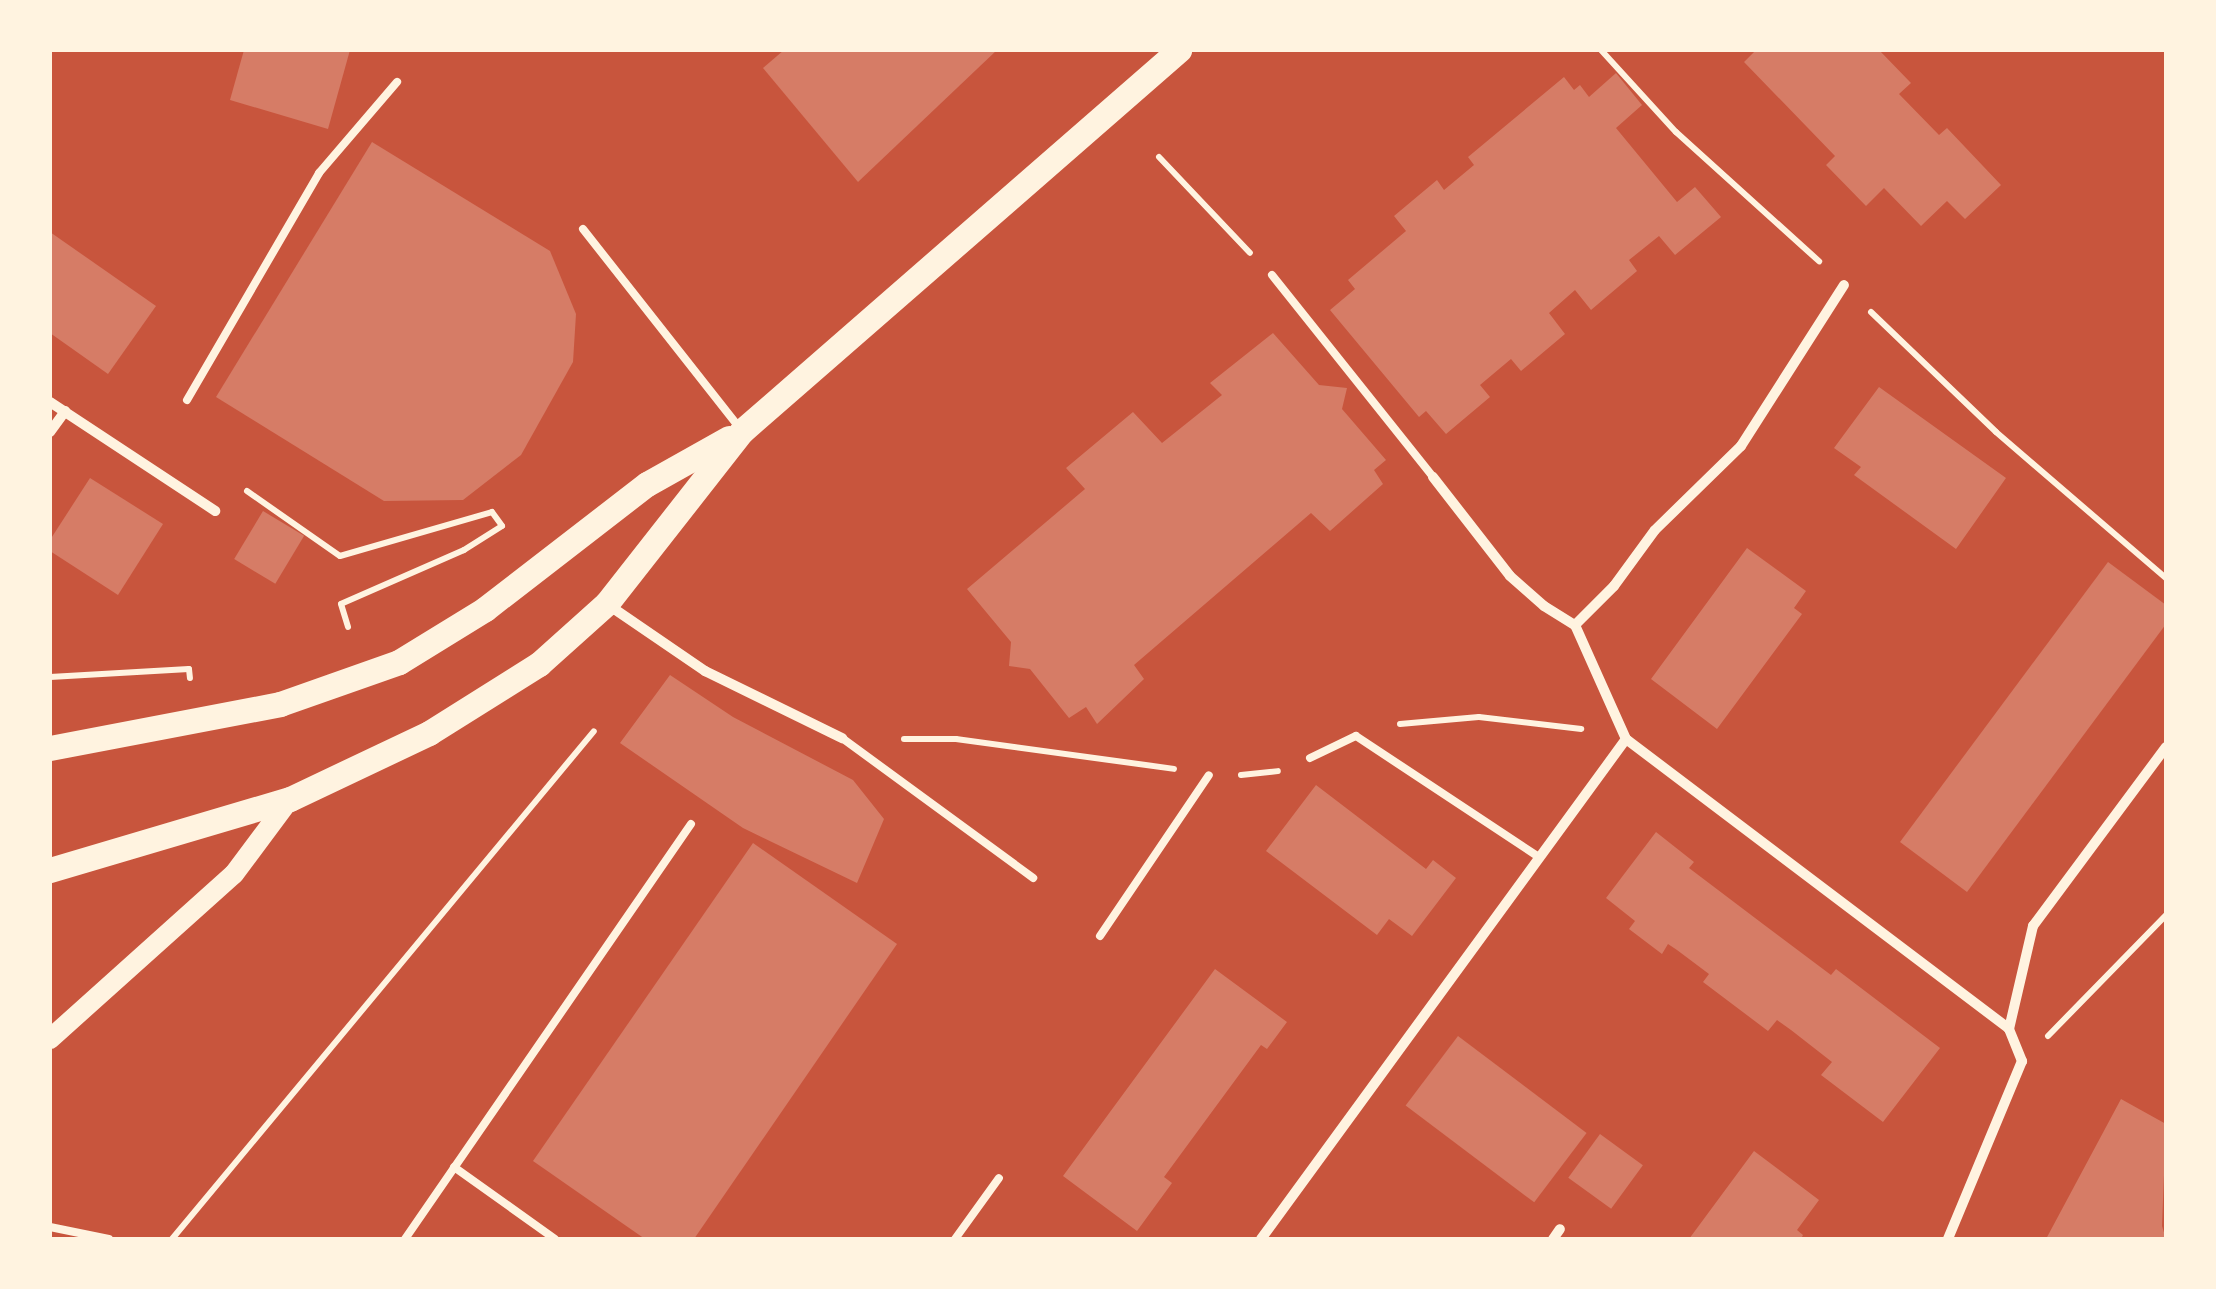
<!DOCTYPE html>
<html>
<head>
<meta charset="utf-8">
<style>
	body { margin:0 }
	#map { position:relative; width:2216px; height:1289px; overflow:hidden; background:#c8553d; font-family:Poppins,sans-serif }
	div>[style] { position:absolute }
	[style*='--x'] { left:calc(var(--x)*1px); top:calc(var(--y)*1px); width:calc(var(--w)*1px); rotate:calc(var(--a)*1deg) }
	.building>* { inset:0; background:#d67c66; transform-origin:0 0 }
	.path>* { height:6px; margin:-3px; padding:0 3px; transform-origin:3px; border-radius:3px; background:#fff3e0 }
	.service>* { height:8px; margin:-4px; padding:0 4px; transform-origin:4px; border-radius:4px; background:#fff3e0 }
	.minor>* { height:10px; margin:-5px; padding:0 5px; transform-origin:5px; border-radius:5px; background:#fff3e0 }
	.secondary>* { height:20px; margin:-10px; padding:0 10px; transform-origin:10px; border-radius:10px; background:#fff3e0 }
	.primary>* { height:25px; margin:-12.5px; padding:0 12.5px; transform-origin:12.5px; border-radius:12.5px; background:#fff3e0 }
	span { translate:-50% -50%; white-space:nowrap; text-align:center; line-height:1.15; -webkit-text-stroke:8px #fff3e0; paint-order:stroke }
	.frame { position:absolute; inset:0; border:52px solid #fff3e0; pointer-events:none }
</style>
</head>
<body>
<div id="map">
	<div class="building">
		<i style="clip-path:polygon(244px 50px,350px 50px,328px 129px,230px 100px)"></i>
		<i style="clip-path:polygon(784px 50px,997px 50px,858px 182px,763px 68px)"></i>
		<i style="clip-path:polygon(1756px 50px,1879px 50px,1911px 83px,1899px 94px,1939px 135px,1947px 128px,2001px 185px,1965px 219px,1947px 201px,1921px 226px,1884px 188px,1866px 206px,1826px 165px,1835px 156px,1744px 62px)"></i>
		<i style="clip-path:polygon(1616px 73px,1642px 105px,1616px 128px,1677px 202px,1695px 187px,1721px 217px,1675px 255px,1659px 236px,1629px 260px,1637px 271px,1591px 310px,1575px 290px,1549px 313px,1565px 334px,1521px 371px,1511px 359px,1480px 385px,1490px 397px,1446px 434px,1426px 411px,1419px 417px,1330px 310px,1355px 289px,1348px 280px,1406px 231px,1394px 216px,1437px 180px,1444px 190px,1474px 165px,1468px 157px,1564px 77px,1574px 90px,1580px 85px,1589px 97px)"></i>
		<i style="clip-path:polygon(372px 142px,550px 251px,576px 314px,573px 362px,521px 455px,463px 500px,384px 501px,216px 397px)"></i>
		<i style="clip-path:polygon(50px 232px,156px 306px,108px 374px,50px 333px)"></i>
		<i style="clip-path:polygon(1273px 333px,1319px 385px,1347px 388px,1342px 409px,1386px 460px,1374px 470px,1383px 484px,1330px 531px,1311px 513px,1134px 665px,1144px 679px,1097px 724px,1086px 707px,1069px 718px,1030px 669px,1009px 666px,1011px 642px,967px 589px,1085px 489px,1066px 468px,1133px 412px,1162px 443px,1222px 395px,1210px 383px)"></i>
		<i style="clip-path:polygon(1879px 387px,2006px 478px,1956px 549px,1854px 475px,1861px 467px,1834px 448px)"></i>
		<i style="clip-path:polygon(90px 478px,163px 524px,118px 595px,50px 551px,50px 540px)"></i>
		<i style="left:263px;top:511px;width:48px;height:56px;rotate:31deg"></i>
		<i style="clip-path:polygon(1747px 548px,1806px 591px,1794px 608px,1802px 614px,1717px 729px,1651px 679px)"></i>
		<i style="clip-path:polygon(2108px 562px,2166px 605px,2166px 624px,1967px 892px,1900px 842px)"></i>
		<i style="clip-path:polygon(670px 675px,733px 717px,853px 780px,884px 819px,857px 883px,743px 828px,620px 743px)"></i>
		<i style="clip-path:polygon(1316px 785px,1426px 869px,1433px 860px,1456px 878px,1412px 936px,1389px 919px,1377px 935px,1266px 851px)"></i>
		<i style="clip-path:polygon(1656px 832px,1694px 862px,1689px 868px,1763px 924px,1831px 975px,1836px 969px,1940px 1048px,1883px 1122px,1821px 1075px,1832px 1062px,1791px 1030px,1777px 1020px,1768px 1031px,1703px 982px,1709px 974px,1677px 950px,1668px 944px,1662px 954px,1629px 929px,1635px 921px,1606px 898px)"></i>
		<i style="clip-path:polygon(753px 843px,897px 944px,694px 1239px,645px 1239px,533px 1161px)"></i>
		<i style="clip-path:polygon(1215px 969px,1287px 1022px,1267px 1049px,1261px 1045px,1164px 1177px,1172px 1183px,1137px 1231px,1063px 1176px)"></i>
		<i style="left:1458px;top:1036px;width:161px;height:87px;rotate:37deg"></i>
		<i style="clip-path:polygon(2121px 1099px,2166px 1124px,2162px 1226px,2166px 1239px,2046px 1239px)"></i>
		<i style="left:1600px;top:1134px;width:53px;height:54px;rotate:36deg"></i>
		<i style="clip-path:polygon(1754px 1151px,1819px 1200px,1797px 1230px,1803px 1235px,1801px 1239px,1689px 1239px)"></i>
	</div>
	<div class="path">
		<i style="--x:1601;--y:50;--w:111;--a:47.6"></i>
		<i style="--x:1676;--y:132;--w:193;--a:42.1"></i>
		<i style="--x:1159;--y:157;--w:132;--a:46.5"></i>
		<i style="--x:1871;--y:312;--w:173;--a:43.8"></i>
		<i style="--x:1996;--y:432;--w:224;--a:40.7"></i>
		<i style="--x:247;--y:491;--w:113;--a:35"></i>
		<i style="--x:340;--y:556;--w:158;--a:-16.1"></i>
		<i style="--x:492;--y:512;--w:17;--a:54"></i>
		<i style="--x:502;--y:526;--w:45;--a:147.7"></i>
		<i style="--x:464;--y:550;--w:134;--a:156.3"></i>
		<i style="--x:341;--y:604;--w:24;--a:73"></i>
		<i style="--x:50;--y:677;--w:139;--a:-3.3"></i>
		<i style="--x:189;--y:669;--w:9;--a:84"></i>
		<i style="--x:1400;--y:724;--w:79;--a:-5.1"></i>
		<i style="--x:1479;--y:717;--w:103;--a:6.7"></i>
		<i style="--x:904;--y:739;--w:52;--a:0"></i>
		<i style="--x:956;--y:739;--w:220;--a:7.8"></i>
		<i style="--x:1241;--y:775;--w:37;--a:-6"></i>
		<i style="--x:2048;--y:1036;--w:169;--a:-45.7"></i>
		<i style="--x:172;--y:1239;--w:660;--a:-50.28"></i>
	</div>
	<div class="service">
		<i style="--x:583;--y:229;--w:252;--a:51.8"></i>
		<i style="--x:1272;--y:275;--w:258;--a:51.4"></i>
		<i style="--x:187;--y:400;--w:263;--a:-59.8"></i>
		<i style="--x:319;--y:173;--w:120;--a:-49.4"></i>
		<i style="--x:842;--y:738;--w:237;--a:36.2"></i>
		<i style="--x:1310;--y:758;--w:51;--a:-25.6"></i>
		<i style="--x:1356;--y:736;--w:219;--a:33.5"></i>
		<i style="--x:1100;--y:936;--w:194;--a:-55.9"></i>
		<i style="--x:454;--y:1167;--w:124;--a:35.5"></i>
		<i style="--x:50;--y:1227;--w:60;--a:11.5"></i>
		<i style="--x:405;--y:1239;--w:504;--a:-55.43"></i>
		<i style="--x:955;--y:1239;--w:75;--a:-54.2"></i>
	</div>
	<div class="minor">
		<i style="--x:50;--y:402;--w:198;--a:33.4"></i>
		<i style="--x:50;--y:432;--w:26;--a:-54"></i>
		<i style="--x:1433;--y:477;--w:125;--a:52.1"></i>
		<i style="--x:1510;--y:576;--w:45;--a:41.4"></i>
		<i style="--x:1544;--y:606;--w:36;--a:32"></i>
		<i style="--x:1575;--y:625;--w:125;--a:65.9"></i>
		<i style="--x:1626;--y:739;--w:480;--a:37.1"></i>
		<i style="--x:2009;--y:1029;--w:35;--a:68"></i>
		<i style="--x:2022;--y:1061;--w:193;--a:112.6"></i>
		<i style="--x:607;--y:604;--w:119;--a:34.4"></i>
		<i style="--x:705;--y:671;--w:153;--a:26.1"></i>
		<i style="--x:1575;--y:625;--w:55;--a:-45"></i>
		<i style="--x:1614;--y:586;--w:69;--a:-53.8"></i>
		<i style="--x:1655;--y:530;--w:120;--a:-44.3"></i>
		<i style="--x:1741;--y:446;--w:191;--a:-57.4"></i>
		<i style="--x:2009;--y:1029;--w:106;--a:-76.9"></i>
		<i style="--x:2033;--y:926;--w:223;--a:-53.4"></i>
		<i style="--x:1261;--y:1239;--w:619;--a:-53.87"></i>
		<i style="--x:1553;--y:1239;--w:12;--a:-55"></i>
	</div>
	<div class="secondary">
		<i style="--x:50;--y:1039;--w:247;--a:-41.9"></i>
		<i style="--x:234;--y:874;--w:94;--a:-53.3"></i>
	</div>
	<div class="primary">
		<i style="--x:50;--y:748;--w:234;--a:-10.8"></i>
		<i style="--x:280;--y:704;--w:126;--a:-19.4"></i>
		<i style="--x:399;--y:662;--w:101;--a:-31.6"></i>
		<i style="--x:485;--y:609;--w:205;--a:-37.7"></i>
		<i style="--x:647;--y:484;--w:94;--a:-29.3"></i>
		<i style="--x:50;--y:870;--w:250;--a:-16.5"></i>
		<i style="--x:290;--y:799;--w:154;--a:-25.4"></i>
		<i style="--x:429;--y:733;--w:130;--a:-32.1"></i>
		<i style="--x:539;--y:664;--w:91;--a:-41.9"></i>
		<i style="--x:607;--y:603;--w:219;--a:-51.9"></i>
		<i style="--x:742;--y:431;--w:580;--a:-41.08"></i>
	</div>
	<div class="frame"></div>
</div>
</body>
</html>
